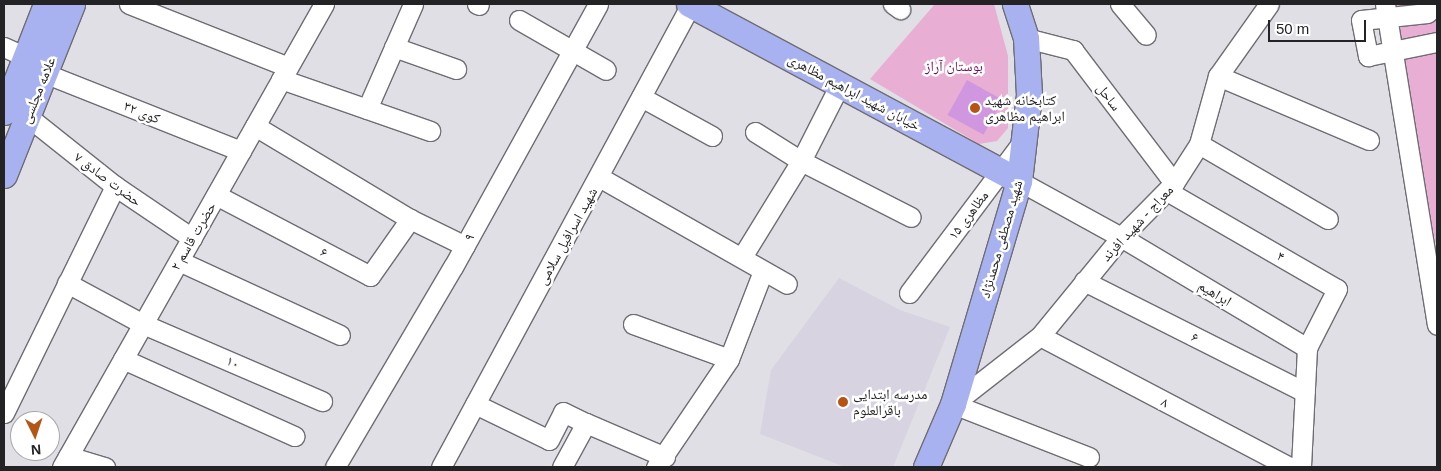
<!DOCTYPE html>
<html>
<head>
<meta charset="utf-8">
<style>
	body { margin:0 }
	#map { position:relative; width:1441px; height:471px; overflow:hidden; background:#e0dfe5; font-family:Arial,"Noto Naskh Arabic",sans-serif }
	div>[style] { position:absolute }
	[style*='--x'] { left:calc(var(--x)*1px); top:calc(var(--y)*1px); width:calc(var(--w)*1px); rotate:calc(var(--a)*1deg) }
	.built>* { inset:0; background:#d7d3e1 }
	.green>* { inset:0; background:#e9aed3 }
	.building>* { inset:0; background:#d096e0; transform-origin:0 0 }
	.roads { filter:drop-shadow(1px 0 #6f6d73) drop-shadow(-1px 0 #6f6d73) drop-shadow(0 1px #6f6d73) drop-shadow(0 -1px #6f6d73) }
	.minor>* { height:19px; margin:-9.5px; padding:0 9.5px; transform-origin:9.5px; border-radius:9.5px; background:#fff }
	.major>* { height:25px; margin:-12.5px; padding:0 12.5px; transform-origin:12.5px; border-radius:12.5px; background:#a9b2f1 }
	.dots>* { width:14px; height:14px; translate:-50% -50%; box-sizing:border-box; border:2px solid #fff; border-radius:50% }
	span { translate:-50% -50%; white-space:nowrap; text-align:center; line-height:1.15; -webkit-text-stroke:5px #fff; paint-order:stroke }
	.park-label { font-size:14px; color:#6f0b56 }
	.street-label { font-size:14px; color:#232325 }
	.poi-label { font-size:14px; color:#232325 }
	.left { translate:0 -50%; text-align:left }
	.frame { position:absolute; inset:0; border:5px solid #232325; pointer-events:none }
	.north { position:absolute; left:10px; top:411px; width:50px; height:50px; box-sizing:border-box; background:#fff; border:1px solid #a7a7a8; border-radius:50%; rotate:176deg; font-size:14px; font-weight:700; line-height:20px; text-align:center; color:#232325 }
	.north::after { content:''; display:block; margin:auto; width:18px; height:22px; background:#b55413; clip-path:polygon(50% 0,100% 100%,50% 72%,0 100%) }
	.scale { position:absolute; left:1268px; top:20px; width:98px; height:22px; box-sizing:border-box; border:2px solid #232325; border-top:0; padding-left:6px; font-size:15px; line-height:18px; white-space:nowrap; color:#232325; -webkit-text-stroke:4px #fff; paint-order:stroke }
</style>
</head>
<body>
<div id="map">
	<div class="built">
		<i style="clip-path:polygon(839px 278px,900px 310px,950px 327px,893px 467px,845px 467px,760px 434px,771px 370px)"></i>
	</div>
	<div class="green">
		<i style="clip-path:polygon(935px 4px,994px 4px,1008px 56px,1008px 128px,997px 141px,979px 144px,870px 79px)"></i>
		<i style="clip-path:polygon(1396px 4px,1436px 4px,1437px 7px,1437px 251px,1419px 157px)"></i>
	</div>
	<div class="building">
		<i style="left:967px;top:80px;width:41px;height:40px;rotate:29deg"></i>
	</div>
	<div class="roads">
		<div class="minor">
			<i style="--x:129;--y:4;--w:171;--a:21.6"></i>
			<i style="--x:477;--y:4;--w:2;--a:27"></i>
			<i style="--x:893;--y:4;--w:9;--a:36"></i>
			<i style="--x:1120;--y:4;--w:40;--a:50"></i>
			<i style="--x:1385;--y:4;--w:325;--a:80.8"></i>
			<i style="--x:1437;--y:4;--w:13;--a:138"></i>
			<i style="--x:1427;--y:13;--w:66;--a:173.9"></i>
			<i style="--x:1361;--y:20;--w:37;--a:79"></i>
			<i style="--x:1368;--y:56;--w:70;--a:-11.5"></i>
			<i style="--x:519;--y:20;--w:100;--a:29.9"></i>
			<i style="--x:1026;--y:38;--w:49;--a:14.3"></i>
			<i style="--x:1073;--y:50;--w:167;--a:52.8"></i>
			<i style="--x:4;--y:47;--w:23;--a:25"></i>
			<i style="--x:394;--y:47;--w:66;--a:19.5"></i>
			<i style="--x:44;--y:73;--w:212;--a:21.6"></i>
			<i style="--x:1218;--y:76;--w:164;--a:23"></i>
			<i style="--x:281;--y:79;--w:158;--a:19.2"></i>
			<i style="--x:641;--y:97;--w:81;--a:28.8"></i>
			<i style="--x:367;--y:109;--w:115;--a:-66.3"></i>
			<i style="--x:27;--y:116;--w:112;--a:38.5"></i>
			<i style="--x:115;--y:186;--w:93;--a:34"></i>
			<i style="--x:255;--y:126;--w:181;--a:31"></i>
			<i style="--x:410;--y:219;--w:61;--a:26.1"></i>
			<i style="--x:755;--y:132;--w:54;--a:32.2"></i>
			<i style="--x:801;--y:161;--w:123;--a:27"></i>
			<i style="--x:1199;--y:144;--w:149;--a:30.2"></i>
			<i style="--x:599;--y:177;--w:216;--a:29.6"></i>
			<i style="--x:1019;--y:181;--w:116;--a:28.8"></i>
			<i style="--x:1121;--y:237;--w:217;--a:30.8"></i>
			<i style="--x:1167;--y:191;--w:196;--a:30"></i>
			<i style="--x:1337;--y:289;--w:66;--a:117"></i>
			<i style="--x:1307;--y:348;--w:119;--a:92.9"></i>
			<i style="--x:216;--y:195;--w:174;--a:27.7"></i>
			<i style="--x:370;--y:276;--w:70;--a:-54.9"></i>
			<i style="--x:742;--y:257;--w:113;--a:-58.4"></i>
			<i style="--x:801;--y:161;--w:86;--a:-63.1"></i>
			<i style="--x:179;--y:261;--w:177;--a:24.7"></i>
			<i style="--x:1084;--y:281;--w:247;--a:26.7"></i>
			<i style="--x:67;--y:283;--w:86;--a:28.3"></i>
			<i style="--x:143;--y:324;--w:195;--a:23.3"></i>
			<i style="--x:909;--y:293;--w:191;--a:-53.1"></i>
			<i style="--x:633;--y:324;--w:102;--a:20"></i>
			<i style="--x:1040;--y:336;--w:281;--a:27.7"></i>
			<i style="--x:123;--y:359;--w:188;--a:24.2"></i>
			<i style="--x:475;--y:404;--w:82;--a:25.9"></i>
			<i style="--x:549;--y:440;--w:31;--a:-63"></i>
			<i style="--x:563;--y:412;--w:25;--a:26"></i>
			<i style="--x:953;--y:404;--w:110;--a:-38"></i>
			<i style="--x:1040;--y:336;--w:128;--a:-50.7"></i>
			<i style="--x:1121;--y:237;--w:76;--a:-45.5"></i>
			<i style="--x:1174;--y:183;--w:46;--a:-57.3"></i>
			<i style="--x:1199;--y:144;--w:71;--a:-74.4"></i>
			<i style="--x:1218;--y:76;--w:88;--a:-54.7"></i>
			<i style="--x:953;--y:404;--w:146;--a:21.3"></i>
			<i style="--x:4;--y:413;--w:253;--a:-63.9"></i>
			<i style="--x:68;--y:456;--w:39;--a:17"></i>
			<i style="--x:62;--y:467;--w:532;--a:-60.5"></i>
			<i style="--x:335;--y:467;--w:232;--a:-59.5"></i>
			<i style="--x:453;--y:267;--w:300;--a:-61.1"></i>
			<i style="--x:441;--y:467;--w:526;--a:-61.63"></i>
			<i style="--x:562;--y:467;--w:50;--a:-61.4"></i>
			<i style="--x:586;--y:423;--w:86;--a:23.3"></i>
			<i style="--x:656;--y:467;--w:130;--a:-55.9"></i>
			<i style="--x:729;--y:359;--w:94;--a:-68.9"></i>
		</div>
		<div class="major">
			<i style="--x:689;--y:4;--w:374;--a:28.2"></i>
			<i style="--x:4;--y:112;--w:116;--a:-68.7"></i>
			<i style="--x:4;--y:175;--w:184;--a:-68.3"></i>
			<i style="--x:926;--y:467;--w:69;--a:-66.8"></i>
			<i style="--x:953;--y:404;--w:233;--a:-73.5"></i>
			<i style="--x:1019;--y:181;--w:87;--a:-83.4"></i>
			<i style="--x:1029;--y:95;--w:57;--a:-93"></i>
			<i style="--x:1026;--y:38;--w:36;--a:-108"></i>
		</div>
	</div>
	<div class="dots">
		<i style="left:975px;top:108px;background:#b55413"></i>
		<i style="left:843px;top:402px;background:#b55413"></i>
	</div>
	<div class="park-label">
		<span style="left:954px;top:66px">بوستان آراز</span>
	</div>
	<div class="street-label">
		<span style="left:38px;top:90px;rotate:-68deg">علامه مجلسی</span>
		<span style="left:854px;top:92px;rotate:28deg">خیابان شهید ابراهیم مظاهری</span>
		<span style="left:1109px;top:97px;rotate:53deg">ساحل</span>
		<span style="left:142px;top:112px;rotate:22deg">کوی ۳۲</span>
		<span style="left:108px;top:179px;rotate:37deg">۷ حضرت صادق</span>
		<span style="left:968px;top:215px;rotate:-53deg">۱۵ مظاهری</span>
		<span style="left:1137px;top:223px;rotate:-47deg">معراج - شهید افرند</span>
		<span style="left:193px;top:236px;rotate:-60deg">۲ حضرت قاسم</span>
		<span style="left:567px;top:236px;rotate:-61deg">شهید اسرافیل سلامی</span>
		<span style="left:469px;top:237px;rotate:-61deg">۹</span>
		<span style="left:1001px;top:239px;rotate:-74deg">شهید مصطفی محمدنژاد</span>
		<span style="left:324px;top:252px;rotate:28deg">۶</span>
		<span style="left:1281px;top:256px;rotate:30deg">۴</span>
		<span style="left:1215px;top:293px;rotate:31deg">ابراهیم</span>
		<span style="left:1195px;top:337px;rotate:27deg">۶</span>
		<span style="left:233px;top:362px;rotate:23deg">۱۰</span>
		<span style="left:1165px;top:402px;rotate:28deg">۸</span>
	</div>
	<div class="poi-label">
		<span class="left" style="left:985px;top:108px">کتابخانه شهید<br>ابراهیم مظاهری</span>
		<span class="left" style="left:853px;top:402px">مدرسه ابتدایی<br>باقرالعلوم</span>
	</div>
	<div class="frame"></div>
	<div class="north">N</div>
	<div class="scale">50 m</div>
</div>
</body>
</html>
